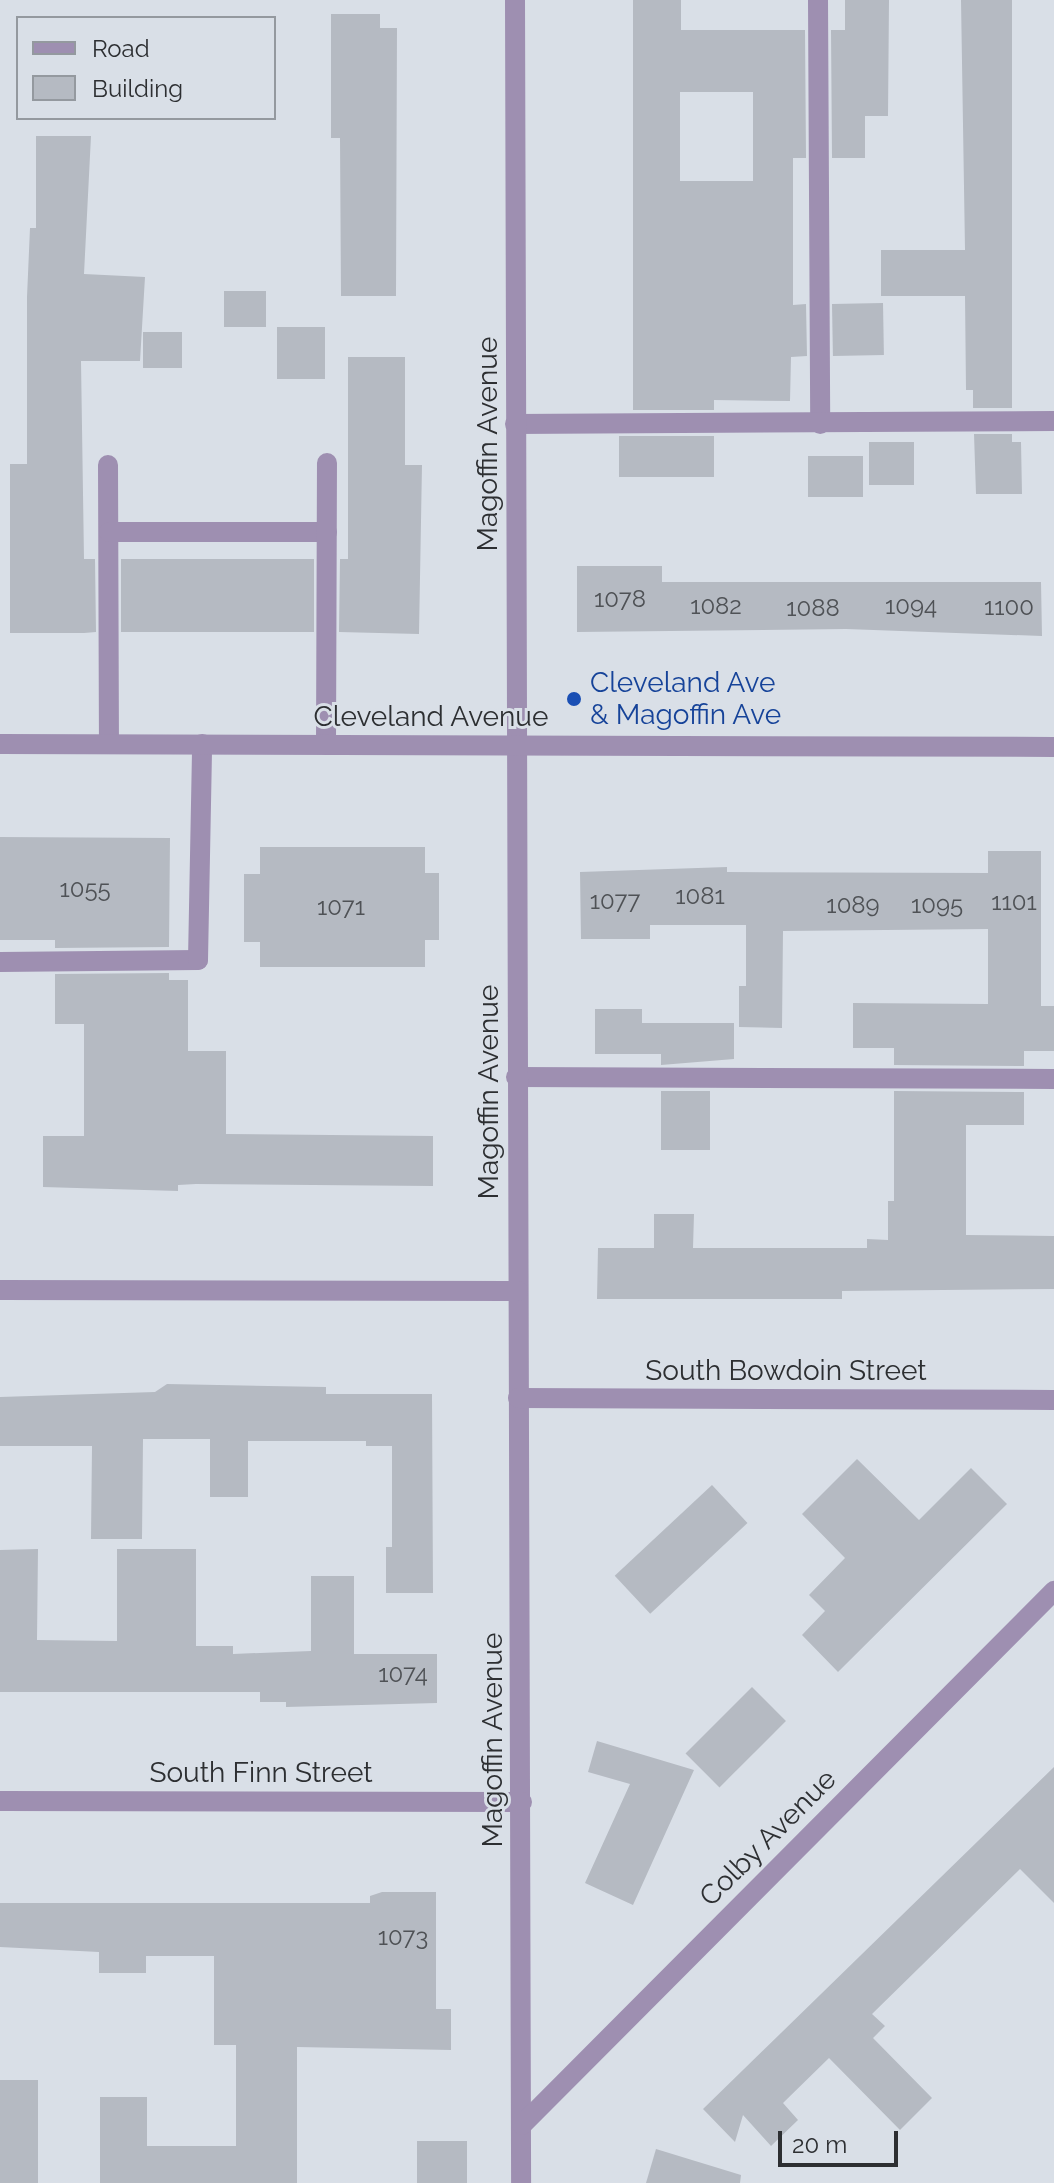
<!DOCTYPE html>
<html>
<head>
<meta charset="utf-8">
<style>
	body { margin:0 }
	#map { position:relative; width:1054px; height:2183px; overflow:hidden; background:#d9dfe7; font-family:Raleway,sans-serif }
	div>[style] { position:absolute }
	[style*='--x'] { left:calc(var(--x)*1px); top:calc(var(--y)*1px); width:calc(var(--w)*1px); rotate:calc(var(--a)*1deg) }
	.building>* { inset:0; background:#b5bac2; transform-origin:0 0 }
	.service>* { height:20px; margin:-10px; padding:0 10px; transform-origin:10px; border-radius:10px; background:#9e8fb1 }
	.minor>* { height:20px; margin:-10px; padding:0 10px; transform-origin:10px; border-radius:10px; background:#9e8fb1 }
	.tertiary>* { height:20px; margin:-10px; padding:0 10px; transform-origin:10px; border-radius:10px; background:#9e8fb1 }
	.dots>* { width:22px; height:22px; translate:-50% -50%; box-sizing:border-box; border:4px solid #d9dfe7; border-radius:50% }
	span { translate:-50% -50%; white-space:nowrap; text-align:center; line-height:1.15; -webkit-text-stroke:6px #d9dfe7; paint-order:stroke }
	.number-label { font-size:24px; color:#4f5256 }
	.number-label span { -webkit-text-stroke-width:0 }
	.street-label { font-size:28px; color:#2d2f32 }
	.transit-label { font-size:28px; color:#164399 }
	.left { translate:0 -50%; text-align:left }
	.legend { position:absolute; left:16px; top:16px; width:260px; height:104px; box-sizing:border-box; background:#d9dfe7; border:2px solid #94999f; margin:0; padding:10px 14px; list-style:none; font-size:24px; color:#2d2f32 }
	.legend li { display:flex; align-items:center; gap:16px; height:40px }
	.legend b { width:40px; border:2px solid #94999f }
	.scale { position:absolute; left:778px; top:2131px; width:120px; height:36px; box-sizing:border-box; border:4px solid #2d2f32; border-top:0; padding-left:10px; font-size:24px; line-height:28px; white-space:nowrap; color:#2d2f32; -webkit-text-stroke:6px #d9dfe7; paint-order:stroke }
</style>
</head>
<body>
<div id="map">
	<div class="building">
		<i style="clip-path:polygon(evenodd,633px 0,681px 0,681px 30px,805px 30px,806px 158px,793px 158px,793px 305px,806px 304px,807px 356px,791px 357px,790px 401px,714px 400px,714px 410px,633px 410px,633px 0,680px 92px,753px 92px,753px 181px,680px 181px,680px 92px)"></i>
		<i style="clip-path:polygon(845px 0,889px 0,888px 116px,865px 116px,865px 158px,832px 158px,831px 30px,845px 30px)"></i>
		<i style="clip-path:polygon(961px 0,1012px 0,1012px 408px,973px 408px,973px 390px,966px 390px,965px 296px,881px 296px,881px 250px,965px 250px)"></i>
		<i style="clip-path:polygon(331px 14px,380px 14px,380px 28px,397px 28px,396px 296px,341px 296px,340px 138px,331px 138px)"></i>
		<i style="clip-path:polygon(36px 136px,91px 136px,84px 274px,145px 277px,140px 361px,81px 361px,84px 559px,95px 559px,96px 632px,84px 633px,10px 633px,10px 464px,27px 464px,27px 297px,30px 228px,36px 228px)"></i>
		<i style="left:224px;top:291px;width:42px;height:36px"></i>
		<i style="left:883px;top:303px;width:52px;height:51px;rotate:89deg"></i>
		<i style="left:277px;top:327px;width:48px;height:52px"></i>
		<i style="left:143px;top:332px;width:39px;height:36px"></i>
		<i style="clip-path:polygon(348px 357px,405px 357px,405px 465px,422px 465px,419px 634px,339px 632px,340px 559px,348px 559px)"></i>
		<i style="clip-path:polygon(974px 434px,1012px 434px,1012px 442px,1021px 442px,1022px 494px,976px 494px)"></i>
		<i style="left:714px;top:436px;width:41px;height:95px;rotate:90deg"></i>
		<i style="left:869px;top:442px;width:45px;height:43px"></i>
		<i style="left:808px;top:456px;width:55px;height:41px"></i>
		<i style="left:121px;top:559px;width:193px;height:73px"></i>
		<i style="clip-path:polygon(577px 566px,662px 566px,662px 582px,1041px 582px,1042px 636px,846px 629px,577px 632px)"></i>
		<i style="clip-path:polygon(0 837px,170px 838px,169px 947px,55px 948px,55px 940px,0 940px)"></i>
		<i style="clip-path:polygon(260px 847px,425px 847px,425px 873px,439px 873px,439px 940px,425px 940px,425px 967px,260px 967px,260px 942px,244px 942px,244px 874px,260px 874px)"></i>
		<i style="clip-path:polygon(988px 851px,1041px 851px,1041px 1006px,1054px 1006px,1054px 1051px,1024px 1051px,1024px 1066px,894px 1065px,894px 1048px,853px 1048px,853px 1003px,988px 1004px,988px 929px,783px 931px,782px 1028px,739px 1027px,739px 986px,746px 986px,746px 925px,650px 925px,650px 939px,581px 939px,580px 872px,727px 867px,727px 872px,988px 873px)"></i>
		<i style="clip-path:polygon(169px 973px,169px 980px,188px 980px,188px 1051px,226px 1051px,226px 1134px,433px 1136px,433px 1186px,196px 1184px,178px 1185px,178px 1191px,43px 1187px,43px 1136px,84px 1136px,84px 1024px,55px 1024px,55px 974px)"></i>
		<i style="clip-path:polygon(595px 1009px,642px 1009px,642px 1023px,734px 1023px,734px 1059px,661px 1065px,661px 1054px,595px 1054px)"></i>
		<i style="left:661px;top:1091px;width:49px;height:59px"></i>
		<i style="clip-path:polygon(894px 1091px,1024px 1092px,1024px 1125px,966px 1125px,966px 1235px,1054px 1236px,1054px 1289px,842px 1291px,842px 1299px,597px 1299px,598px 1248px,654px 1248px,654px 1214px,694px 1214px,693px 1248px,867px 1248px,867px 1239px,888px 1240px,888px 1201px,894px 1201px)"></i>
		<i style="clip-path:polygon(167px 1384px,326px 1387px,326px 1394px,432px 1394px,433px 1593px,386px 1593px,386px 1547px,392px 1547px,392px 1446px,366px 1446px,366px 1441px,248px 1441px,248px 1497px,210px 1497px,210px 1439px,143px 1439px,142px 1539px,91px 1539px,92px 1446px,0 1446px,0 1397px,155px 1392px)"></i>
		<i style="clip-path:polygon(857px 1459px,919px 1520px,971px 1468px,1007px 1504px,838px 1672px,802px 1635px,825px 1611px,809px 1595px,845px 1558px,802px 1514px)"></i>
		<i style="left:712px;top:1485px;width:52px;height:133px;rotate:47deg"></i>
		<i style="clip-path:polygon(38px 1549px,37px 1640px,117px 1641px,117px 1549px,196px 1549px,196px 1646px,233px 1646px,233px 1654px,311px 1651px,311px 1576px,354px 1576px,354px 1654px,437px 1654px,437px 1703px,286px 1707px,286px 1702px,260px 1702px,260px 1692px,0 1692px,0 1550px)"></i>
		<i style="left:752px;top:1687px;width:48px;height:94px;rotate:45deg"></i>
		<i style="clip-path:polygon(597px 1741px,694px 1770px,633px 1905px,585px 1883px,630px 1784px,588px 1772px)"></i>
		<i style="clip-path:polygon(1054px 1767px,1054px 1903px,1020px 1869px,872px 2014px,885px 2026px,873px 2038px,932px 2098px,900px 2130px,829px 2058px,783px 2103px,798px 2120px,771px 2146px,743px 2115px,735px 2142px,703px 2109px)"></i>
		<i style="clip-path:polygon(382px 1892px,436px 1892px,436px 2009px,451px 2009px,451px 2050px,297px 2047px,297px 2183px,100px 2183px,100px 2097px,147px 2097px,147px 2146px,236px 2146px,236px 2045px,214px 2045px,214px 1956px,146px 1956px,146px 1973px,99px 1973px,99px 1952px,0 1947px,0 1903px,370px 1903px,370px 1896px)"></i>
		<i style="left:0;top:2080px;width:38px;height:103px"></i>
		<i style="left:417px;top:2141px;width:50px;height:42px"></i>
		<i style="clip-path:polygon(656px 2149px,741px 2175px,740px 2183px,646px 2183px)"></i>
	</div>
	<div class="service">
		<i style="--x:818;--y:0;--w:424;--a:89.7"></i>
		<i style="--x:515;--y:424;--w:539;--a:-0.32"></i>
		<i style="--x:108;--y:465;--w:279;--a:89.8"></i>
		<i style="--x:109;--y:532;--w:218;--a:0"></i>
		<i style="--x:326;--y:745;--w:282;--a:-89.8"></i>
		<i style="--x:0;--y:962;--w:198;--a:-0.6"></i>
		<i style="--x:198;--y:960;--w:216;--a:-88.9"></i>
		<i style="--x:516;--y:1077;--w:538;--a:0.21"></i>
	</div>
	<div class="minor">
		<i style="--x:515;--y:0;--w:2183;--a:89.84"></i>
		<i style="--x:0;--y:1290;--w:518;--a:0.11"></i>
		<i style="--x:518;--y:1398;--w:536;--a:0.21"></i>
		<i style="--x:0;--y:1801;--w:522;--a:0.11"></i>
		<i style="--x:522;--y:2125;--w:754;--a:-45.11"></i>
	</div>
	<div class="tertiary">
		<i style="--x:0;--y:744;--w:1054;--a:0.16"></i>
	</div>
	<div class="dots">
		<i style="left:574px;top:699px;background:#1a4fb4"></i>
	</div>
	<div class="number-label">
		<span style="left:620px;top:599px">1078</span>
		<span style="left:716px;top:606px">1082</span>
		<span style="left:911px;top:606px">1094</span>
		<span style="left:1009px;top:607px">1100</span>
		<span style="left:813px;top:608px">1088</span>
		<span style="left:85px;top:889px">1055</span>
		<span style="left:700px;top:896px">1081</span>
		<span style="left:615px;top:901px">1077</span>
		<span style="left:1014px;top:902px">1101</span>
		<span style="left:853px;top:905px">1089</span>
		<span style="left:937px;top:905px">1095</span>
		<span style="left:341px;top:907px">1071</span>
		<span style="left:403px;top:1674px">1074</span>
		<span style="left:403px;top:1937px">1073</span>
	</div>
	<div class="street-label">
		<span style="left:488px;top:444px;rotate:-90deg">Magoffin Avenue</span>
		<span style="left:431px;top:717px">Cleveland Avenue</span>
		<span style="left:489px;top:1092px;rotate:-90deg">Magoffin Avenue</span>
		<span style="left:786px;top:1371px">South Bowdoin Street</span>
		<span style="left:493px;top:1740px;rotate:-90deg">Magoffin Avenue</span>
		<span style="left:261px;top:1773px">South Finn Street</span>
		<span style="left:768px;top:1838px;rotate:-45deg">Colby Avenue</span>
	</div>
	<div class="transit-label">
		<span class="left" style="left:590px;top:699px">Cleveland Ave<br>&amp; Magoffin Ave</span>
	</div>
	<ul class="legend">
	<li><b style="height:10px;background:#9e8fb1"></b>Road</li>
	<li><b style="height:22px;background:#b5bac2"></b>Building</li>
	</ul>
	<div class="scale">20 m</div>
</div>
</body>
</html>
